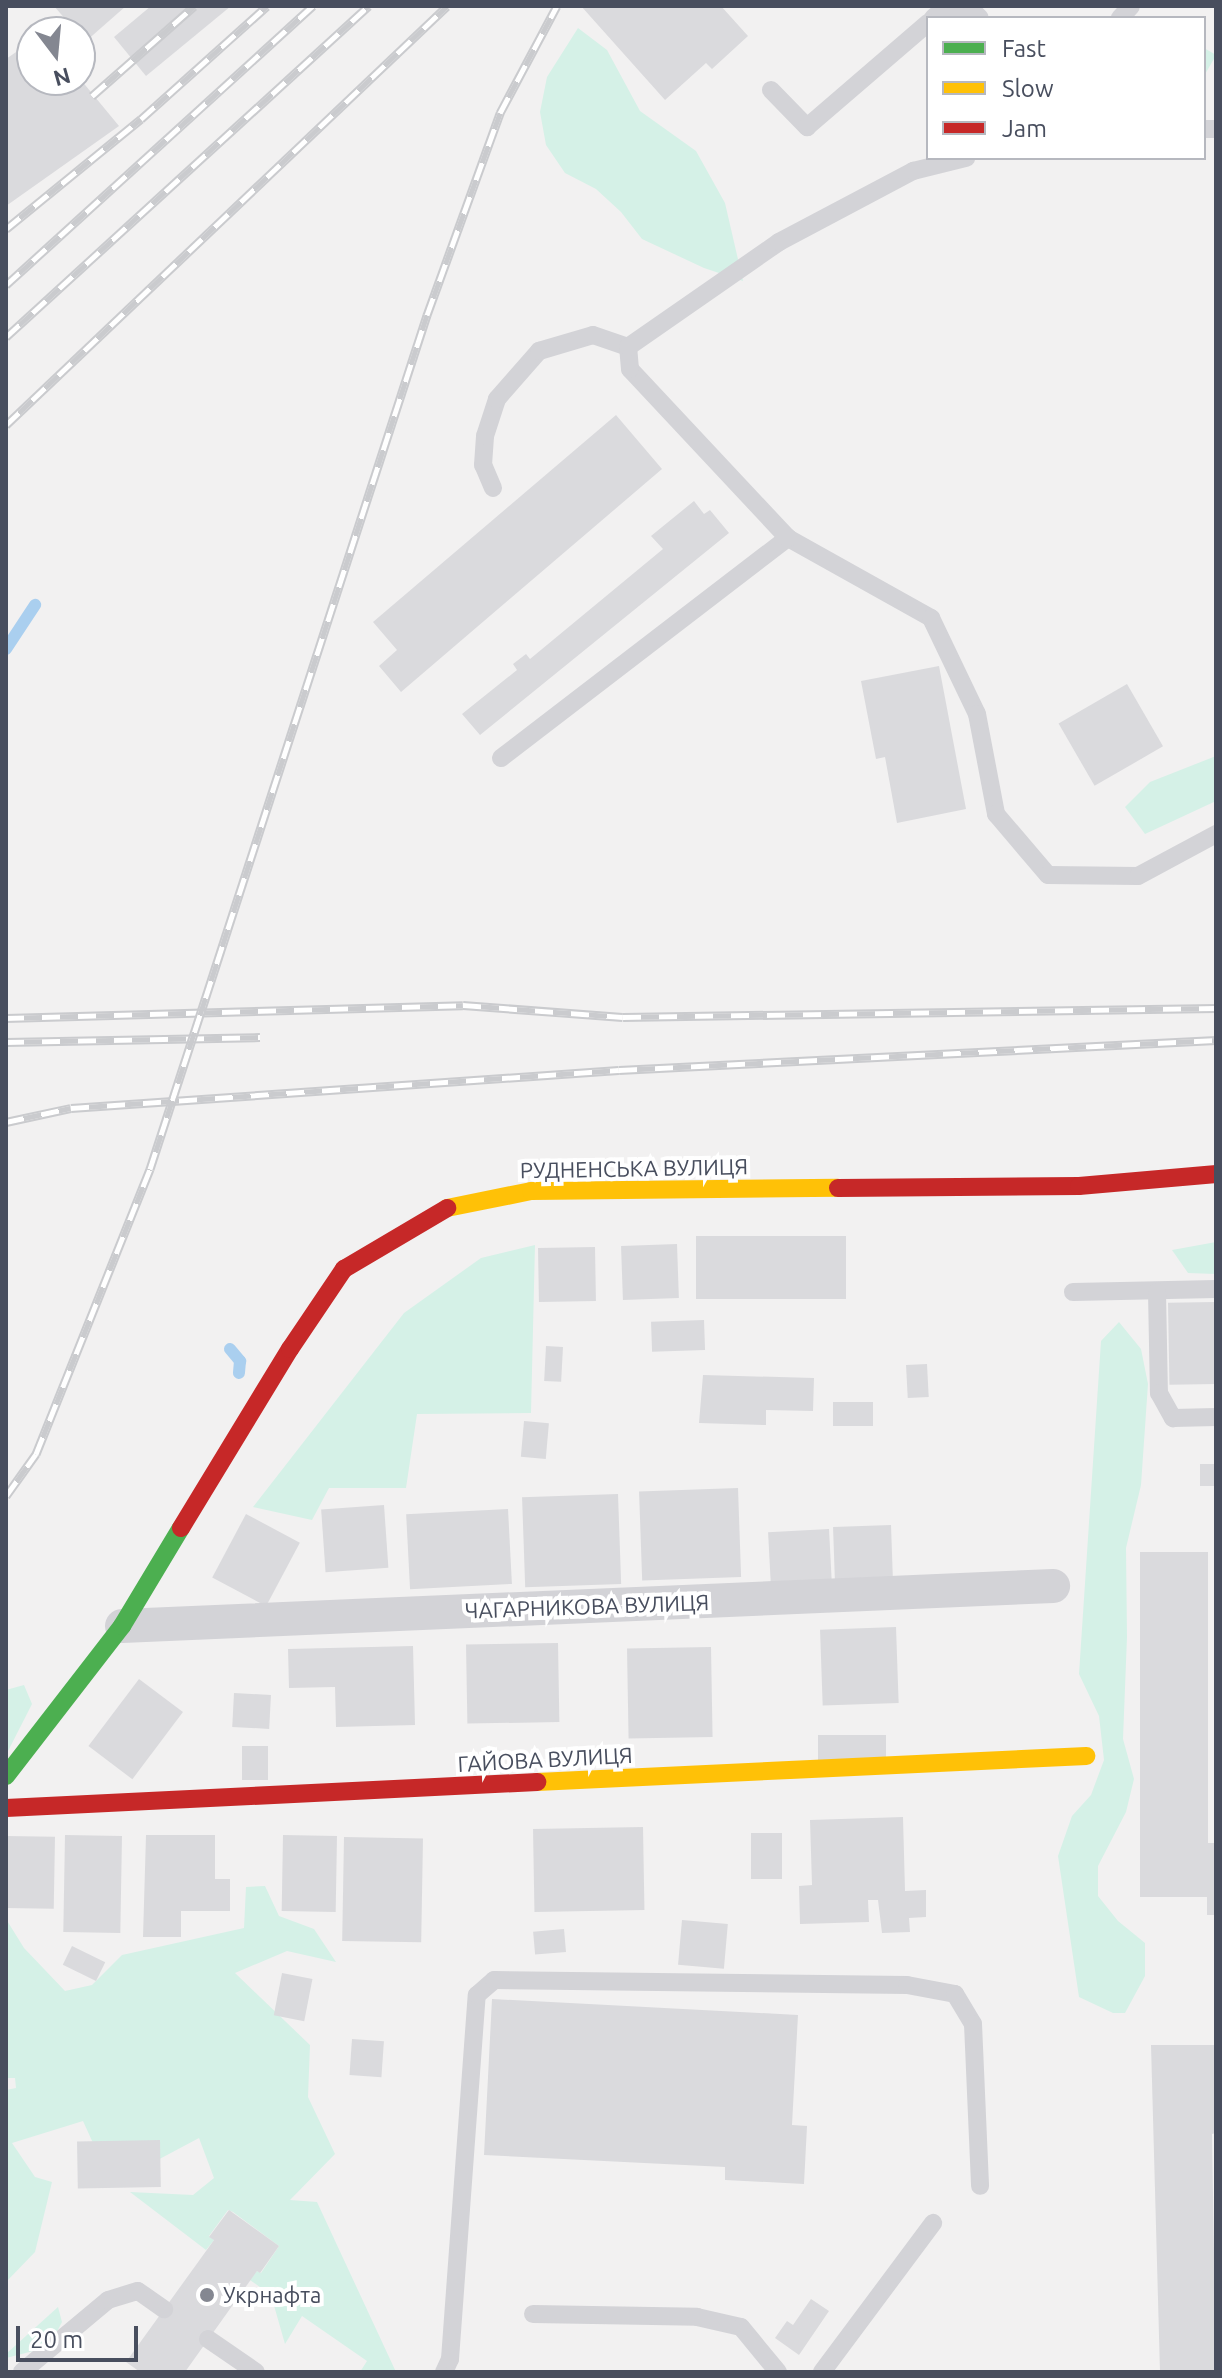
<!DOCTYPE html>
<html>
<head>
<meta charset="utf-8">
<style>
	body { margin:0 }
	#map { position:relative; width:1222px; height:2378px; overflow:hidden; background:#f2f1f1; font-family:Ubuntu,sans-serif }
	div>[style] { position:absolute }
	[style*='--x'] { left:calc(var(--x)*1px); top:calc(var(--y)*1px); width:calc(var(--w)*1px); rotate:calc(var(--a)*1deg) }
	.green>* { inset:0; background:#d5f1e7; transform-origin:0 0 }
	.stream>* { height:12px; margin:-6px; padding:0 6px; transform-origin:6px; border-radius:6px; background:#aacfef }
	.building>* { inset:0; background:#dadadd; transform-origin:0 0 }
	.lane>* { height:18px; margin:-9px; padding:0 9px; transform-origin:9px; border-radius:9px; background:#d3d3d7 }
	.street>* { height:34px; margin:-17px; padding:0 17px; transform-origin:17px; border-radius:17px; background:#d3d3d7 }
	.fast>* { height:18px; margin:-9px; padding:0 9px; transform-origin:9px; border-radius:9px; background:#4caf50 }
	.slow>* { height:18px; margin:-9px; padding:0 9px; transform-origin:9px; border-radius:9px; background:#ffc107 }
	.jam>* { height:18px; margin:-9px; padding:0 9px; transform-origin:9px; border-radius:9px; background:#c62828 }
	.rail>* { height:9px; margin-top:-4.5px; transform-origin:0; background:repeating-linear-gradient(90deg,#fff 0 18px,#cacbce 0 36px); box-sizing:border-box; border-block:2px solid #cacbce }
	.dots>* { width:22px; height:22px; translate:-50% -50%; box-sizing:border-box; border:4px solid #fff; border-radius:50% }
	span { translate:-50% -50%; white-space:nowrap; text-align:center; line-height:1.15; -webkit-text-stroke:8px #fff; paint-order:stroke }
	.street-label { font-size:22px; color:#484e5e }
	.poi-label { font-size:22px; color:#484e5e }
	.left { translate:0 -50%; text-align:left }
	.frame { position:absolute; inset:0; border:8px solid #484e5e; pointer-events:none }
	.legend { position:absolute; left:926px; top:16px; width:280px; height:144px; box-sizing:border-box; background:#fff; border:2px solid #b6b8bf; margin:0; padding:10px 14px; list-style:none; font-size:24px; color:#484e5e }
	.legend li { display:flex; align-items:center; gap:16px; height:40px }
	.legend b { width:40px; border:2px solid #b6b8bf }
	.north { position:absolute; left:16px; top:16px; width:80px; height:80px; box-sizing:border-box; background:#fff; border:2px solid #b6b8bf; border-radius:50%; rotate:164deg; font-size:22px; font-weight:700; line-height:32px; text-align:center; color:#484e5e }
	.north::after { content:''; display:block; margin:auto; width:28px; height:36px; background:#848791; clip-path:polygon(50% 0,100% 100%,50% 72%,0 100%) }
	.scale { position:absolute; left:16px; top:2326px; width:122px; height:36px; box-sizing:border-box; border:4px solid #484e5e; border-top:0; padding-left:10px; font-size:24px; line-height:28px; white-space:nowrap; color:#484e5e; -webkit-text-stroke:6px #fff; paint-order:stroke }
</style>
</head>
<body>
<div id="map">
	<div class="green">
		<i style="clip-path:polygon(578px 28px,607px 50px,640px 111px,696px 151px,725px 203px,743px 281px,704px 268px,642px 239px,621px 212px,596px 189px,565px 173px,546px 145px,540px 112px,547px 77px)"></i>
		<i style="left:1204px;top:48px;width:14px;height:65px;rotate:30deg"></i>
		<i style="clip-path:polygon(1216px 756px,1216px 801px,1145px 834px,1125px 807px,1150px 782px)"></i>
		<i style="clip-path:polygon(1216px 1242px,1216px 1274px,1188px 1273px,1172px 1250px)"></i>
		<i style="clip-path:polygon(535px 1245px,531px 1413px,417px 1414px,406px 1488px,329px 1488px,312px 1520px,253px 1507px,404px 1313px,481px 1258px)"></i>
		<i style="clip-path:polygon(1119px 1322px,1141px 1349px,1148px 1384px,1141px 1485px,1126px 1548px,1127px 1637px,1123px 1739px,1134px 1779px,1126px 1812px,1098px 1866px,1098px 1896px,1118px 1921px,1145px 1943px,1145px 1976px,1125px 2013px,1113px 2013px,1079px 1997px,1058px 1856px,1072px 1816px,1091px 1795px,1104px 1760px,1099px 1716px,1079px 1674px,1101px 1341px)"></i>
		<i style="clip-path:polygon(24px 1685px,32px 1704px,6px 1755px,6px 1690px)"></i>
		<i style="clip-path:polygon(265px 1886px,279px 1916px,314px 1929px,336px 1962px,287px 1951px,235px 1973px,310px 2045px,308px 2097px,335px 2154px,290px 2200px,317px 2202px,396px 2372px,360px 2372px,367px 2361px,302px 2316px,285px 2344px,271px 2295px,250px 2280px,257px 2271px,261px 2273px,279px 2246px,233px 2212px,228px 2210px,209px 2236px,214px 2240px,206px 2250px,130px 2192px,193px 2195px,214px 2178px,199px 2138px,152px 2163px,103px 2165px,83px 2121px,12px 2143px,35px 2177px,52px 2182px,35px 2252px,6px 2282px,6px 2090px,16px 2088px,15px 2078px,6px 2078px,6px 1919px,24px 1948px,65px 1991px,92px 1985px,122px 1955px,244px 1928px,246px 1887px)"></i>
		<i style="clip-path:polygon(58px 2307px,62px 2322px,49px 2347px,6px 2358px,6px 2354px)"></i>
	</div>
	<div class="stream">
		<i style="--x:6;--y:649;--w:53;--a:-56.6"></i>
		<i style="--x:230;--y:1349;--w:16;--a:50"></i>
		<i style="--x:240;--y:1361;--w:12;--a:95"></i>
	</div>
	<div class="building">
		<i style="clip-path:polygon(54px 6px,126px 6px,85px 42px)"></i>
		<i style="clip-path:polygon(151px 6px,231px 6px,146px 76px,114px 37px)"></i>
		<i style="clip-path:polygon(581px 6px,721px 6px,748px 36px,712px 69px,706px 63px,665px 100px)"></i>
		<i style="clip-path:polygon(32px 41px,32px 80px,81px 80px,119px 126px,6px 206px,6px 59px)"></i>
		<i style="clip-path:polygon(616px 415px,662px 469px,401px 692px,379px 666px,397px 650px,373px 622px)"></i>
		<i style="clip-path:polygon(694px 501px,704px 514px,710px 510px,729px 533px,480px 735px,462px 714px,517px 670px,513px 664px,526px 654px,530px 659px,663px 549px,651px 536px)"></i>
		<i style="clip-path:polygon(939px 666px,966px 809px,897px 823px,885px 757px,876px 759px,861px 681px)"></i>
		<i style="left:1127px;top:684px;width:72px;height:79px;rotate:60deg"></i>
		<i style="left:846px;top:1236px;width:63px;height:150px;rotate:90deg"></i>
		<i style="left:677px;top:1244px;width:54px;height:56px;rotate:88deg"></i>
		<i style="left:595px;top:1247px;width:54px;height:57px;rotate:89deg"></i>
		<i style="left:1215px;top:1302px;width:82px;height:47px;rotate:89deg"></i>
		<i style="left:704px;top:1320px;width:30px;height:53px;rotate:88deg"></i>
		<i style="left:546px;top:1346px;width:17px;height:35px;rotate:3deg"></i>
		<i style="left:927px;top:1364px;width:33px;height:21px;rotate:87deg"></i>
		<i style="clip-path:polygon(703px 1375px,814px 1378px,813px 1411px,766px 1410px,766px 1425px,699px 1423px)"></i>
		<i style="left:873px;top:1402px;width:24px;height:40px;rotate:90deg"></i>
		<i style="left:524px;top:1421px;width:25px;height:36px;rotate:5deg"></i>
		<i style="left:1216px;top:1464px;width:22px;height:16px;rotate:90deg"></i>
		<i style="left:738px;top:1488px;width:89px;height:99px;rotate:88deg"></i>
		<i style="left:618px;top:1494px;width:90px;height:96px;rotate:88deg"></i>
		<i style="left:384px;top:1505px;width:63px;height:63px;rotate:86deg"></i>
		<i style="left:508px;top:1509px;width:75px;height:102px;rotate:87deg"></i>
		<i style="left:246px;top:1514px;width:61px;height:72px;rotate:28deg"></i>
		<i style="left:891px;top:1525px;width:55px;height:58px;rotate:88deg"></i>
		<i style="left:829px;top:1529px;width:53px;height:61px;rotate:87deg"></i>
		<i style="left:1140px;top:1552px;width:68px;height:345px"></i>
		<i style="left:896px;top:1627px;width:76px;height:76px;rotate:88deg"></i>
		<i style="left:558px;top:1643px;width:79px;height:92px;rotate:89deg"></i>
		<i style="clip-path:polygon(413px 1646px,415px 1725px,336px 1727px,335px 1687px,289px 1688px,288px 1649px)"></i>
		<i style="left:711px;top:1647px;width:90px;height:84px;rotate:89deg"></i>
		<i style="left:139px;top:1679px;width:55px;height:84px;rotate:37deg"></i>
		<i style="left:234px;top:1693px;width:37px;height:34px;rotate:3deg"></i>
		<i style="left:886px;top:1735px;width:27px;height:68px;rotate:90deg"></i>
		<i style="left:242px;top:1746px;width:26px;height:34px"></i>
		<i style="clip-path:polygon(903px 1817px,905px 1891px,926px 1890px,926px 1917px,909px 1918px,910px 1932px,882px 1933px,878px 1900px,868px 1900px,869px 1922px,800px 1924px,799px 1886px,812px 1885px,810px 1820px)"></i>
		<i style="left:643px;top:1827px;width:83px;height:110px;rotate:89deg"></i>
		<i style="left:751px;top:1833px;width:31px;height:46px"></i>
		<i style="left:65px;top:1835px;width:57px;height:97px;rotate:1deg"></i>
		<i style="clip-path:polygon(146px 1835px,215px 1835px,215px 1879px,230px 1879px,230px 1911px,181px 1911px,181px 1937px,143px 1937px)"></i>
		<i style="left:283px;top:1835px;width:54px;height:76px;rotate:1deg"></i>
		<i style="left:6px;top:1836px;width:49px;height:72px;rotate:1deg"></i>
		<i style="left:344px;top:1837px;width:79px;height:104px;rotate:1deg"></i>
		<i style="left:1207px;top:1843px;width:9px;height:72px"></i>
		<i style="left:682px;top:1920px;width:46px;height:45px;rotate:5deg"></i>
		<i style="left:564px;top:1929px;width:23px;height:31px;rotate:85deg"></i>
		<i style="left:72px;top:1946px;width:37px;height:21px;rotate:26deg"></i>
		<i style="left:282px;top:1973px;width:31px;height:43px;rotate:11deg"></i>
		<i style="clip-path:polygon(492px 1999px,798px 2015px,792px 2125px,807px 2126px,804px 2184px,725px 2180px,725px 2167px,484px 2155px)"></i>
		<i style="left:352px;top:2039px;width:32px;height:36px;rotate:4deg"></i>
		<i style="clip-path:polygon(1151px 2045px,1216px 2045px,1216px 2133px,1212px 2134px,1216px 2372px,1160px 2372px)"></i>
		<i style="left:160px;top:2140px;width:47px;height:83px;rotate:89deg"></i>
		<i style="clip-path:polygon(229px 2210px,279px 2246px,260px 2273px,257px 2271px,185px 2372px,140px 2372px,126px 2362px,214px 2240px,209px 2237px)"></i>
		<i style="clip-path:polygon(811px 2299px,829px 2311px,799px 2355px,775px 2338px,787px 2321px,793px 2325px)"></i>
	</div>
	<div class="lane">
		<i style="--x:933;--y:18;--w:15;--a:-42"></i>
		<i style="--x:944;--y:8;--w:28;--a:4"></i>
		<i style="--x:972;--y:10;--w:11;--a:45"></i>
		<i style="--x:1120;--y:18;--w:16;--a:-47"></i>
		<i style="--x:771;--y:90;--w:52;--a:45.8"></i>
		<i style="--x:807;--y:127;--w:160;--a:-40.7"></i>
		<i style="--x:1204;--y:129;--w:12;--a:0"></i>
		<i style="--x:493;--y:488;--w:25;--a:-113"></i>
		<i style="--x:483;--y:465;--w:29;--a:-86"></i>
		<i style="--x:485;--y:436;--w:39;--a:-72"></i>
		<i style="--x:497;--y:399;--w:64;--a:-48.8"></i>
		<i style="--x:539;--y:351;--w:56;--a:-16.5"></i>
		<i style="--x:593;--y:335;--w:37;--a:19"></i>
		<i style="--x:788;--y:538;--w:164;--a:29.2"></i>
		<i style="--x:931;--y:618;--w:106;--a:64.4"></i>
		<i style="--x:977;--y:714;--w:102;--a:79.2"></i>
		<i style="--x:996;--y:814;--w:80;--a:49.6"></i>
		<i style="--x:1048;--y:875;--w:90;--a:0.6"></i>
		<i style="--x:1138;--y:876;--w:89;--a:-28.3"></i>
		<i style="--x:501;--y:758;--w:362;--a:-37.5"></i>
		<i style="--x:788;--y:538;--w:231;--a:-133.1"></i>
		<i style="--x:630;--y:369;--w:22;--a:-95"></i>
		<i style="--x:628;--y:347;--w:184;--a:-34.8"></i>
		<i style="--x:779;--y:242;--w:152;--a:-27.9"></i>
		<i style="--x:913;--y:171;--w:55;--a:-13.8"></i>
		<i style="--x:1073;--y:1292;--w:143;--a:-1.2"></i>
		<i style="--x:1157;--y:1292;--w:101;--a:88.9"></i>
		<i style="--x:1159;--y:1393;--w:29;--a:61"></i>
		<i style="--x:1173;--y:1418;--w:43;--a:-1.3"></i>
		<i style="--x:533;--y:2314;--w:164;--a:1"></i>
		<i style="--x:697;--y:2317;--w:45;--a:12.8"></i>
		<i style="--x:741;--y:2327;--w:58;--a:50.6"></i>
		<i style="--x:208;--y:2339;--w:58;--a:34.5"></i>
		<i style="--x:22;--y:2372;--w:112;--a:-39.9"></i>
		<i style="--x:108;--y:2300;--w:31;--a:-17"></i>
		<i style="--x:138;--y:2291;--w:32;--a:35"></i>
		<i style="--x:444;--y:2372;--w:14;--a:-65"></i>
		<i style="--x:450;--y:2359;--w:365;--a:-85.8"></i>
		<i style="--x:477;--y:1995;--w:23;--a:-41"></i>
		<i style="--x:494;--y:1980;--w:413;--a:0.7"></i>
		<i style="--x:907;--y:1985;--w:49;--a:10.6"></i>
		<i style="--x:955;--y:1994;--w:35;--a:59"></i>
		<i style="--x:973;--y:2024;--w:162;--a:87.5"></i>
		<i style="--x:822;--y:2372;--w:186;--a:-53.3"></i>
	</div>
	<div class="street">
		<i style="--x:122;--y:1626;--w:932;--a:-2.46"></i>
	</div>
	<div class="fast">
		<i style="--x:6;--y:1776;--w:190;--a:-52.3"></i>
		<i style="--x:122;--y:1626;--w:114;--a:-59"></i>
	</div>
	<div class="slow">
		<i style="--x:447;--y:1208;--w:86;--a:-11.4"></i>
		<i style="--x:531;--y:1191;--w:307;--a:-0.6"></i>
		<i style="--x:537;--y:1782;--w:550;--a:-2.71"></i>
	</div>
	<div class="jam">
		<i style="--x:838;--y:1188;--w:241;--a:-0.5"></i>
		<i style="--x:1079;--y:1186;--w:138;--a:-5"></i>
		<i style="--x:181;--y:1528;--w:210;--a:-58.7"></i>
		<i style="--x:290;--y:1349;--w:97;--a:-56"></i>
		<i style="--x:344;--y:1269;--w:120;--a:-30.6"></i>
		<i style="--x:6;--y:1808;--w:532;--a:-2.8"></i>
	</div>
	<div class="rail">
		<i style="--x:92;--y:96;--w:136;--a:-41.4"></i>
		<i style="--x:6;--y:229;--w:174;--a:-39.2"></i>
		<i style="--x:141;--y:119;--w:169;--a:-41.9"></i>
		<i style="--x:6;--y:285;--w:415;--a:-42.3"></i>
		<i style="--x:6;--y:337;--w:491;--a:-42.4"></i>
		<i style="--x:6;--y:425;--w:608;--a:-43.53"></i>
		<i style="--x:6;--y:1018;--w:457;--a:-1.6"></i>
		<i style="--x:463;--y:1005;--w:160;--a:4.3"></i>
		<i style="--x:623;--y:1017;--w:593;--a:-0.87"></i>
		<i style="--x:6;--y:1042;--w:254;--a:-1.1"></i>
		<i style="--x:6;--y:1122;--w:66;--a:-12.2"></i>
		<i style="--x:71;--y:1108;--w:549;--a:-3.97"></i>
		<i style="--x:619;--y:1070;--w:598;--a:-2.88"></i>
		<i style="--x:6;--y:1496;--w:52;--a:-54.5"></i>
		<i style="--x:36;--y:1454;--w:307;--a:-68.2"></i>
		<i style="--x:150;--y:1169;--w:898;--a:-72.03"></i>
		<i style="--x:427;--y:315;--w:215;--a:-70.1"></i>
		<i style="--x:500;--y:113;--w:121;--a:-62"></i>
	</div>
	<div class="dots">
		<i style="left:207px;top:2295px;background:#848791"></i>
	</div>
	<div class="street-label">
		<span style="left:634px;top:1168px;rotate:-1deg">РУДНЕНСЬКА ВУЛИЦЯ</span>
		<span style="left:587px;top:1606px;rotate:-2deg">ЧАГАРНИКОВА ВУЛИЦЯ</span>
		<span style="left:545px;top:1759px;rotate:-3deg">ГАЙОВА ВУЛИЦЯ</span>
	</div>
	<div class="poi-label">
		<span class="left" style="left:223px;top:2295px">Укрнафта</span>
	</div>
	<div class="frame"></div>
	<ul class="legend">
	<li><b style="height:10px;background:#4caf50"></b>Fast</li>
	<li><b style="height:10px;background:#ffc107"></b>Slow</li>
	<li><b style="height:10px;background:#c62828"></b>Jam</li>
	</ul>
	<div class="north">N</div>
	<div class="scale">20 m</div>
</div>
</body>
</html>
